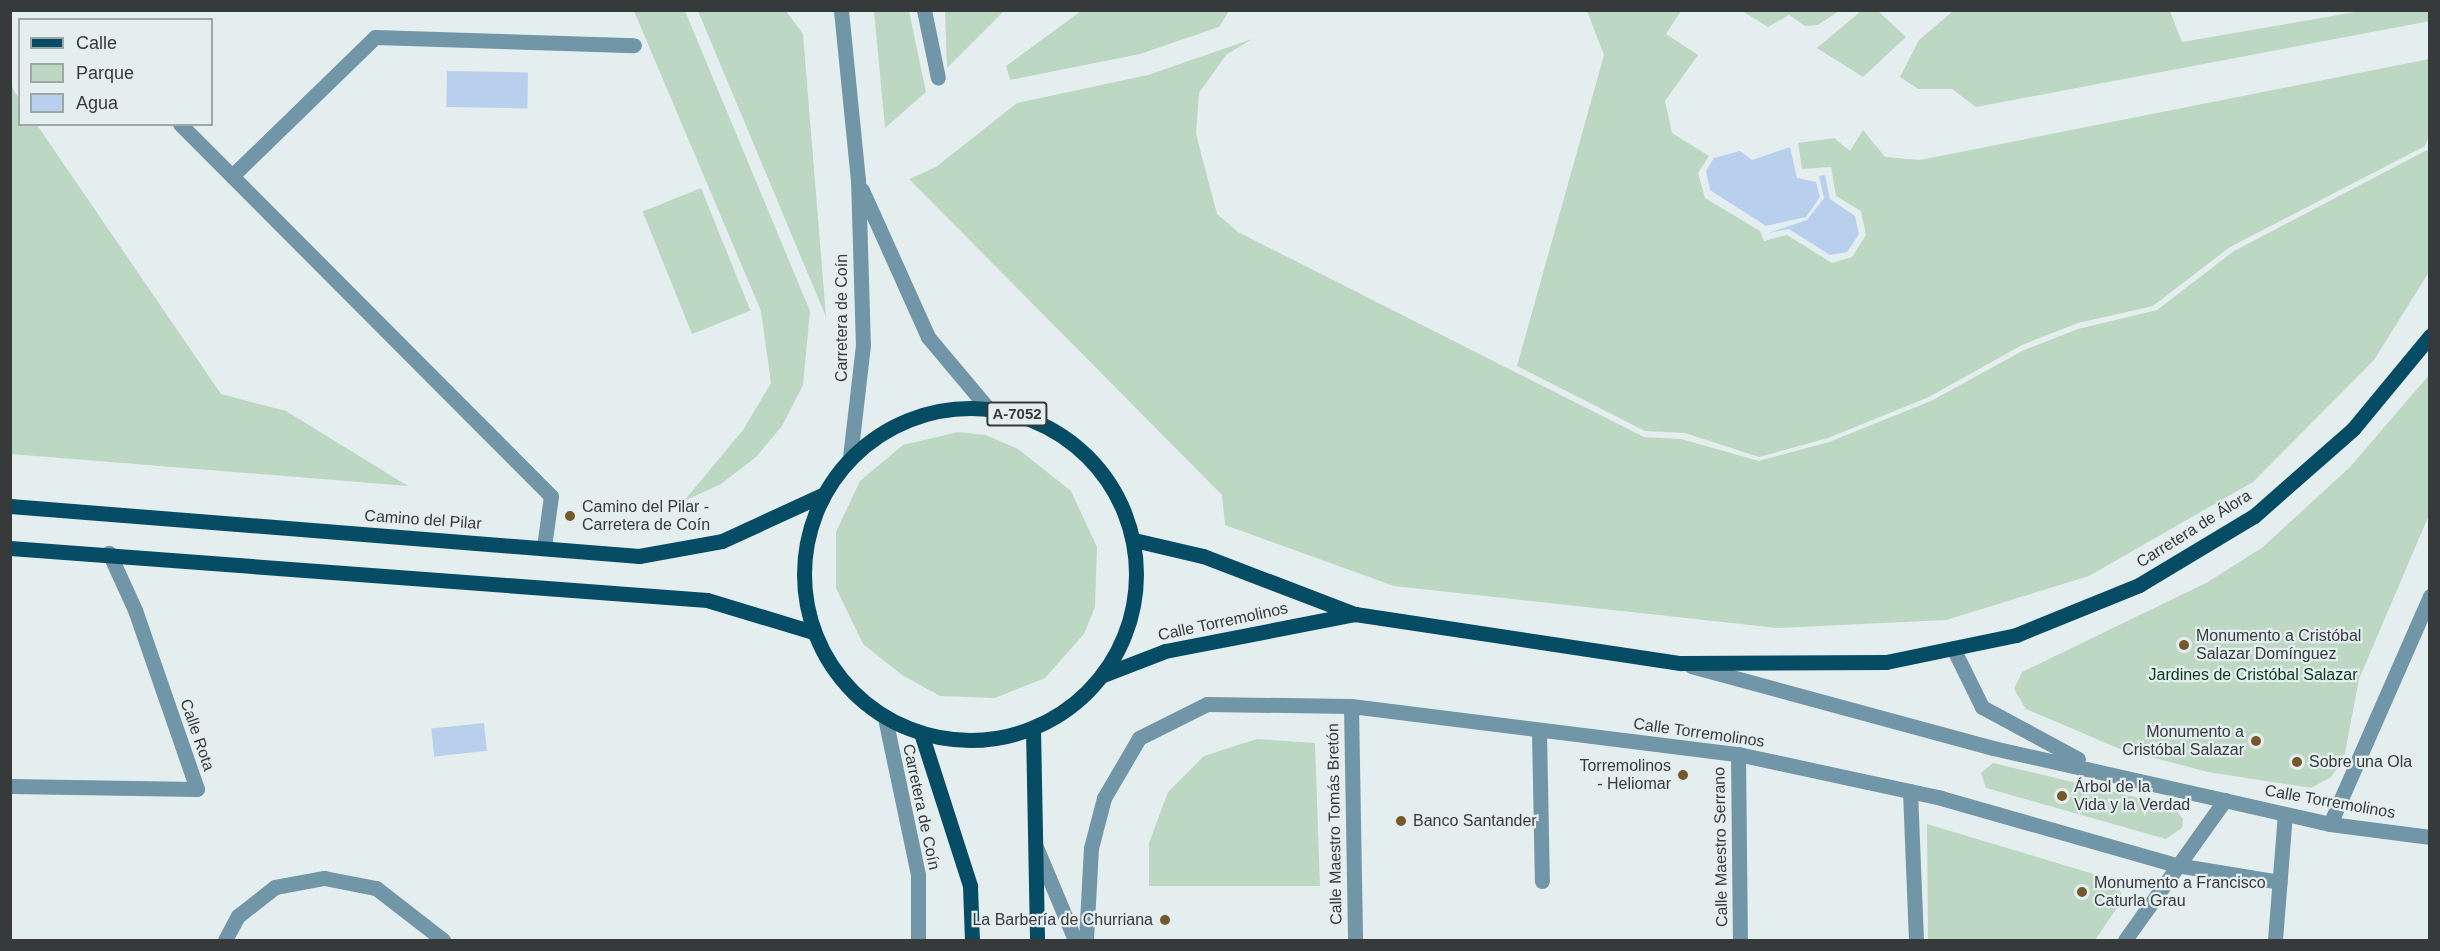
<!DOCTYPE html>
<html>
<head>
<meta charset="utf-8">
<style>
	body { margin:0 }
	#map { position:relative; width:2440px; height:951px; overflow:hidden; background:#e5eeef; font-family:Helvetica,sans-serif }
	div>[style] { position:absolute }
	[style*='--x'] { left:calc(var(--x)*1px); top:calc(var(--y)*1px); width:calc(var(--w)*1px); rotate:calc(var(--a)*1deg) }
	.green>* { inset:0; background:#bcd8c2; transform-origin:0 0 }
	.water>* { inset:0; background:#b8cfed; transform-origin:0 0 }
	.minor>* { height:15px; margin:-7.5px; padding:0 7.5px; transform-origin:7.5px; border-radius:7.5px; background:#7096a7 }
	.major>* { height:15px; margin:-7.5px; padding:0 7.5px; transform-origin:7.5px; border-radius:7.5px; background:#074c65 }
	.major>.ring { margin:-7.5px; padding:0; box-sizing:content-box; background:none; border:15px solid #074c65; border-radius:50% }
	.dots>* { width:16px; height:16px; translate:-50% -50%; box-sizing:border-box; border:3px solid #e5eeef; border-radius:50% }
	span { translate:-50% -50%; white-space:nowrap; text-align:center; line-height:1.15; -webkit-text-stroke:4.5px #e5eeef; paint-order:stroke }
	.shield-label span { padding:2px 4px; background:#e5eeef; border:2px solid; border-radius:4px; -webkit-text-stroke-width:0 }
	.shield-label { font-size:15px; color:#363a3a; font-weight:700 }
	.street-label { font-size:16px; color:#363a3a }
	.poi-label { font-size:16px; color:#363a3a }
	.left { translate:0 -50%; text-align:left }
	.right { translate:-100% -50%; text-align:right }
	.park-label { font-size:16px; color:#033a19 }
	.frame { position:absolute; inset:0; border:12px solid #363a3a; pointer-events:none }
	.legend { position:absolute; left:18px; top:18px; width:195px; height:108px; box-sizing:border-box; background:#e5eeef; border:2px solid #9fa6a7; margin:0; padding:8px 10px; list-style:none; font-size:18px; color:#363a3a }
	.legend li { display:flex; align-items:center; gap:12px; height:30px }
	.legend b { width:30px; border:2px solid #9fa6a7 }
</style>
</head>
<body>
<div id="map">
	<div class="green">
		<i style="clip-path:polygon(634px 11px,685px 11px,810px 311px,803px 385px,782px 426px,756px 457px,721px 484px,684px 501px,743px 430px,771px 383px,761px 311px)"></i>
		<i style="clip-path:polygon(698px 11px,786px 11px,803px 34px,826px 317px)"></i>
		<i style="clip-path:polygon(874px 11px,909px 11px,926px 92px,885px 128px)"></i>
		<i style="clip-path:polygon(945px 11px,945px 10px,1004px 11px,947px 68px)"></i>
		<i style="clip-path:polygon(1081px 11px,1081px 10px,1229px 11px,1219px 27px,1140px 54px,1010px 80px,1006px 66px)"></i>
		<i style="clip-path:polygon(1587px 11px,1681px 11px,1666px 34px,1698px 55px,1665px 101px,1672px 133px,1709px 156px,1698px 173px,1705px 198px,1760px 231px,1764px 241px,1787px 235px,1832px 263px,1852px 257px,1866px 235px,1861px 211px,1836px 196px,1831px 167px,1802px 169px,1798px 143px,1834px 138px,1850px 151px,1863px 130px,1885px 157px,1920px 160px,2429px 59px,2429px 136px,2425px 146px,2230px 247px,2153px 306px,2078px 323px,2022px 345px,1929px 397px,1828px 438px,1759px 457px,1685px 433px,1645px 431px,1517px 366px,1604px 55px)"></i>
		<i style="clip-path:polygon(1742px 11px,1743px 10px,1839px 11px,1818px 25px,1805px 26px,1789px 15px,1768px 27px)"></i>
		<i style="clip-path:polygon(1861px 11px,1878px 11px,1906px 37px,1863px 77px,1817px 48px)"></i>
		<i style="clip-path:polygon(1953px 11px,2170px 11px,2182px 42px,2361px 11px,2429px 11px,2430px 21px,1976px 107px,1952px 89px,1918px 89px,1900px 77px,1919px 40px)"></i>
		<i style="clip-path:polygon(1252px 39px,1226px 55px,1199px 93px,1196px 134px,1217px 214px,1238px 232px,1644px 437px,1681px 439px,1759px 461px,1829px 442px,1931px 401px,2024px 350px,2078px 329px,2157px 310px,2234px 251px,2429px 149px,2429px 272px,2374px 360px,2253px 482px,2089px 576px,1946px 620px,1777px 628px,1394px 586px,1225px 525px,1222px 495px,909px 179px,936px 167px,1017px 103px,1148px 75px)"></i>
		<i style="clip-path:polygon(11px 85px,19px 99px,20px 124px,37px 125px,221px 394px,286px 411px,408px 486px,11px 454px)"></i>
		<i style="left:701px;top:188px;width:132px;height:63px;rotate:68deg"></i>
		<i style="clip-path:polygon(2429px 375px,2429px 515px,2359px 679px,2344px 758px,2331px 777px,2311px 788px,2208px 772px,2120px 749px,2026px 709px,2014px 689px,2022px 672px,2208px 582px,2263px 547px,2350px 467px)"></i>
		<i style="clip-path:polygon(958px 432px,986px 435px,1018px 449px,1071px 491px,1097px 547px,1095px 607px,1084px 634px,1045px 678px,995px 698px,940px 696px,902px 675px,863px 644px,836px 588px,836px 532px,860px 481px,903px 445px)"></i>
		<i style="clip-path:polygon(1257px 739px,1315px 743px,1320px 886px,1149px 886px,1149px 843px,1168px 792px,1204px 756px)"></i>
		<i style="clip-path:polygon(1993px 763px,2173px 806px,2183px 819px,2182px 828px,2166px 839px,1986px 788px,1981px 773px)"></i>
		<i style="clip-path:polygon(1927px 824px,2117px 881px,2123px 899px,2095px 940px,1928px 940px)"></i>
	</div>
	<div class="water">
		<i style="left:447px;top:71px;width:81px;height:36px;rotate:1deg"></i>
		<i style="clip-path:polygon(1790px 147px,1797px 178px,1816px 182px,1820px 197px,1806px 217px,1766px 226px,1710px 190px,1706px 171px,1714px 158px,1740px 151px,1752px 160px)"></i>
		<i style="clip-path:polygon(1825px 175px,1830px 199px,1855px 216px,1859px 234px,1847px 252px,1830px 255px,1789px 229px,1768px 233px,1807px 220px,1824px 198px,1819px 176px)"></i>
		<i style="left:484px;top:723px;width:28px;height:53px;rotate:84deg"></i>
	</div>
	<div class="minor">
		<i style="--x:841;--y:10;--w:170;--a:84.3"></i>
		<i style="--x:858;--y:179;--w:166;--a:88.3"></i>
		<i style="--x:863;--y:345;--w:113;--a:96.6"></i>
		<i style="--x:924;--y:10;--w:69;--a:78.4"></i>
		<i style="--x:180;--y:124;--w:525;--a:45.08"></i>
		<i style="--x:551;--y:496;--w:51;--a:97.8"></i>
		<i style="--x:232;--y:176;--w:199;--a:-44.2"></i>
		<i style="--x:375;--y:37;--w:259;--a:1.8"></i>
		<i style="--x:862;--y:190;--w:161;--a:65.8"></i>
		<i style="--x:928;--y:337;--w:90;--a:50"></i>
		<i style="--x:1953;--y:648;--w:66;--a:63.8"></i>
		<i style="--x:1982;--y:707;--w:109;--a:28.4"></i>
		<i style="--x:1691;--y:666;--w:313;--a:15.2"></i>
		<i style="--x:1993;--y:748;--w:345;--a:12.7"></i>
		<i style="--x:2330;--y:824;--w:101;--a:7.4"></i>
		<i style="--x:1351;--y:706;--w:234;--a:89"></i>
		<i style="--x:885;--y:718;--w:160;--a:78.1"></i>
		<i style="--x:918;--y:875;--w:65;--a:90"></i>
		<i style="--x:1539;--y:731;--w:150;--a:88.9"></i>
		<i style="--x:1738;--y:754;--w:186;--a:89.4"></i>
		<i style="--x:10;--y:786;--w:187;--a:0.9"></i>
		<i style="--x:197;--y:789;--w:189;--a:-109.1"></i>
		<i style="--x:135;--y:610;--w:63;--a:-114.5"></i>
		<i style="--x:1910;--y:791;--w:149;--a:87.7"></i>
		<i style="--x:2330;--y:824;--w:249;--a:-66.3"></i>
		<i style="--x:1036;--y:847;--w:101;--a:67.2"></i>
		<i style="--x:225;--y:940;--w:27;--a:-62"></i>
		<i style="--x:238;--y:916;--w:47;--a:-38.1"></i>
		<i style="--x:275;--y:887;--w:50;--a:-10.4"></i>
		<i style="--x:324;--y:878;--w:53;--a:10.9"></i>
		<i style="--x:376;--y:888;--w:85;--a:37.8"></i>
		<i style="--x:1086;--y:940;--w:92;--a:-86.9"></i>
		<i style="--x:1091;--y:848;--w:52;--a:-75.4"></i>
		<i style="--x:1104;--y:798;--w:69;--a:-59.7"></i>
		<i style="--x:1139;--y:738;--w:76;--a:-26.6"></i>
		<i style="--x:1207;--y:704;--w:144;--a:0.8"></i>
		<i style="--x:1351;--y:706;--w:390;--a:7.1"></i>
		<i style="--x:1738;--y:754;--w:208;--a:12.2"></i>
		<i style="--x:1941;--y:798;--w:244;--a:15.9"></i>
		<i style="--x:2176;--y:865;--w:105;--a:9.3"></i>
		<i style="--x:2125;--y:940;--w:172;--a:-54.5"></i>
		<i style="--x:2275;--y:940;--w:126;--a:-85.5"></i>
	</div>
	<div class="major">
		<i class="ring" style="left:804px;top:408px;width:317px;height:317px"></i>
		<i style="--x:10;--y:506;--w:631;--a:4.54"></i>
		<i style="--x:639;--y:556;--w:84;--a:-10.2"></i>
		<i style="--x:722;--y:541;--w:110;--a:-24.7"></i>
		<i style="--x:1134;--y:540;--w:71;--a:13.1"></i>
		<i style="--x:1203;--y:556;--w:163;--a:20.9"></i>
		<i style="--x:1355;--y:614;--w:329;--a:8.6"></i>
		<i style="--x:1680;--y:663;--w:206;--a:-0.3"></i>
		<i style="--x:1886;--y:662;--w:133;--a:-11.7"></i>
		<i style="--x:2016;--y:635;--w:133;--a:-22.1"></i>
		<i style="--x:2139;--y:585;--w:134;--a:-31"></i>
		<i style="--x:2254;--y:516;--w:132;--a:-41.3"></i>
		<i style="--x:2353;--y:429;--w:121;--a:-50.4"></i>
		<i style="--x:10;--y:548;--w:699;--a:4.27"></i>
		<i style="--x:707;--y:600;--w:111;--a:16.8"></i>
		<i style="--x:1103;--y:675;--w:66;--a:-21.2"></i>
		<i style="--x:1165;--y:651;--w:194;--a:-11"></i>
		<i style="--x:1033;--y:729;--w:211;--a:88.9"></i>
		<i style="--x:921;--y:733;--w:161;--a:72.2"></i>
		<i style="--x:970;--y:886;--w:54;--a:87.9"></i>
	</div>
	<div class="dots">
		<i style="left:570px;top:516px;background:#76582d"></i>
		<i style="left:2184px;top:645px;background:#76582d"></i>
		<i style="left:2256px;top:741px;background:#76582d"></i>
		<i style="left:2297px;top:762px;background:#76582d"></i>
		<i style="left:1683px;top:775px;background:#76582d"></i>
		<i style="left:2062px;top:796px;background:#76582d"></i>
		<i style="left:1401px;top:821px;background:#76582d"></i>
		<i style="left:2082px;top:892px;background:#76582d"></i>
		<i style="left:1165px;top:920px;background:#76582d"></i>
	</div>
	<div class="shield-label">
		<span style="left:1017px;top:414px">A-7052</span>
	</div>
	<div class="street-label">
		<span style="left:842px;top:318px;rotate:-90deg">Carretera de Coín</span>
		<span style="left:423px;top:520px;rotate:4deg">Camino del Pilar</span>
		<span style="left:2194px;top:529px;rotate:-32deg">Carretera de Álora</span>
		<span style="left:1223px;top:622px;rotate:-12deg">Calle Torremolinos</span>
		<span style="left:1699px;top:733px;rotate:8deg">Calle Torremolinos</span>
		<span style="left:197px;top:735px;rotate:71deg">Calle Rota</span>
		<span style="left:2330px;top:802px;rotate:10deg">Calle Torremolinos</span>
		<span style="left:921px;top:807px;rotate:78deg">Carretera de Coín</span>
		<span style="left:1335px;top:824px;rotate:-91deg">Calle Maestro Tomás Bretón</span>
		<span style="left:1721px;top:847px;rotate:-91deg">Calle Maestro Serrano</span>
	</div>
	<div class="poi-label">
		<span class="left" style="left:582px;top:516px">Camino del Pilar -<br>Carretera de Coín</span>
		<span class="left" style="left:2196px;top:645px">Monumento a Cristóbal<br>Salazar Domínguez</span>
		<span class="right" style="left:2244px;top:741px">Monumento a<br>Cristóbal Salazar</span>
		<span class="left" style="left:2309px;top:762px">Sobre una Ola</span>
		<span class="right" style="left:1671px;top:775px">Torremolinos<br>- Heliomar</span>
		<span class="left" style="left:2074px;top:796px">Árbol de la<br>Vida y la Verdad</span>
		<span class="left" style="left:1413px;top:821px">Banco Santander</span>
		<span class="left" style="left:2094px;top:892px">Monumento a Francisco<br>Caturla Grau</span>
		<span class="right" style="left:1153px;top:920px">La Barbería de Churriana</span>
	</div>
	<div class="park-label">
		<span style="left:2253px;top:675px">Jardines de Cristóbal Salazar</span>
	</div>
	<div class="frame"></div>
	<ul class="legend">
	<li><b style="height:8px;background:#074c65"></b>Calle</li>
	<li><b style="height:16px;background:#bcd8c2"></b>Parque</li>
	<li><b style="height:16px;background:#b8cfed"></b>Agua</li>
	</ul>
</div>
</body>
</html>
